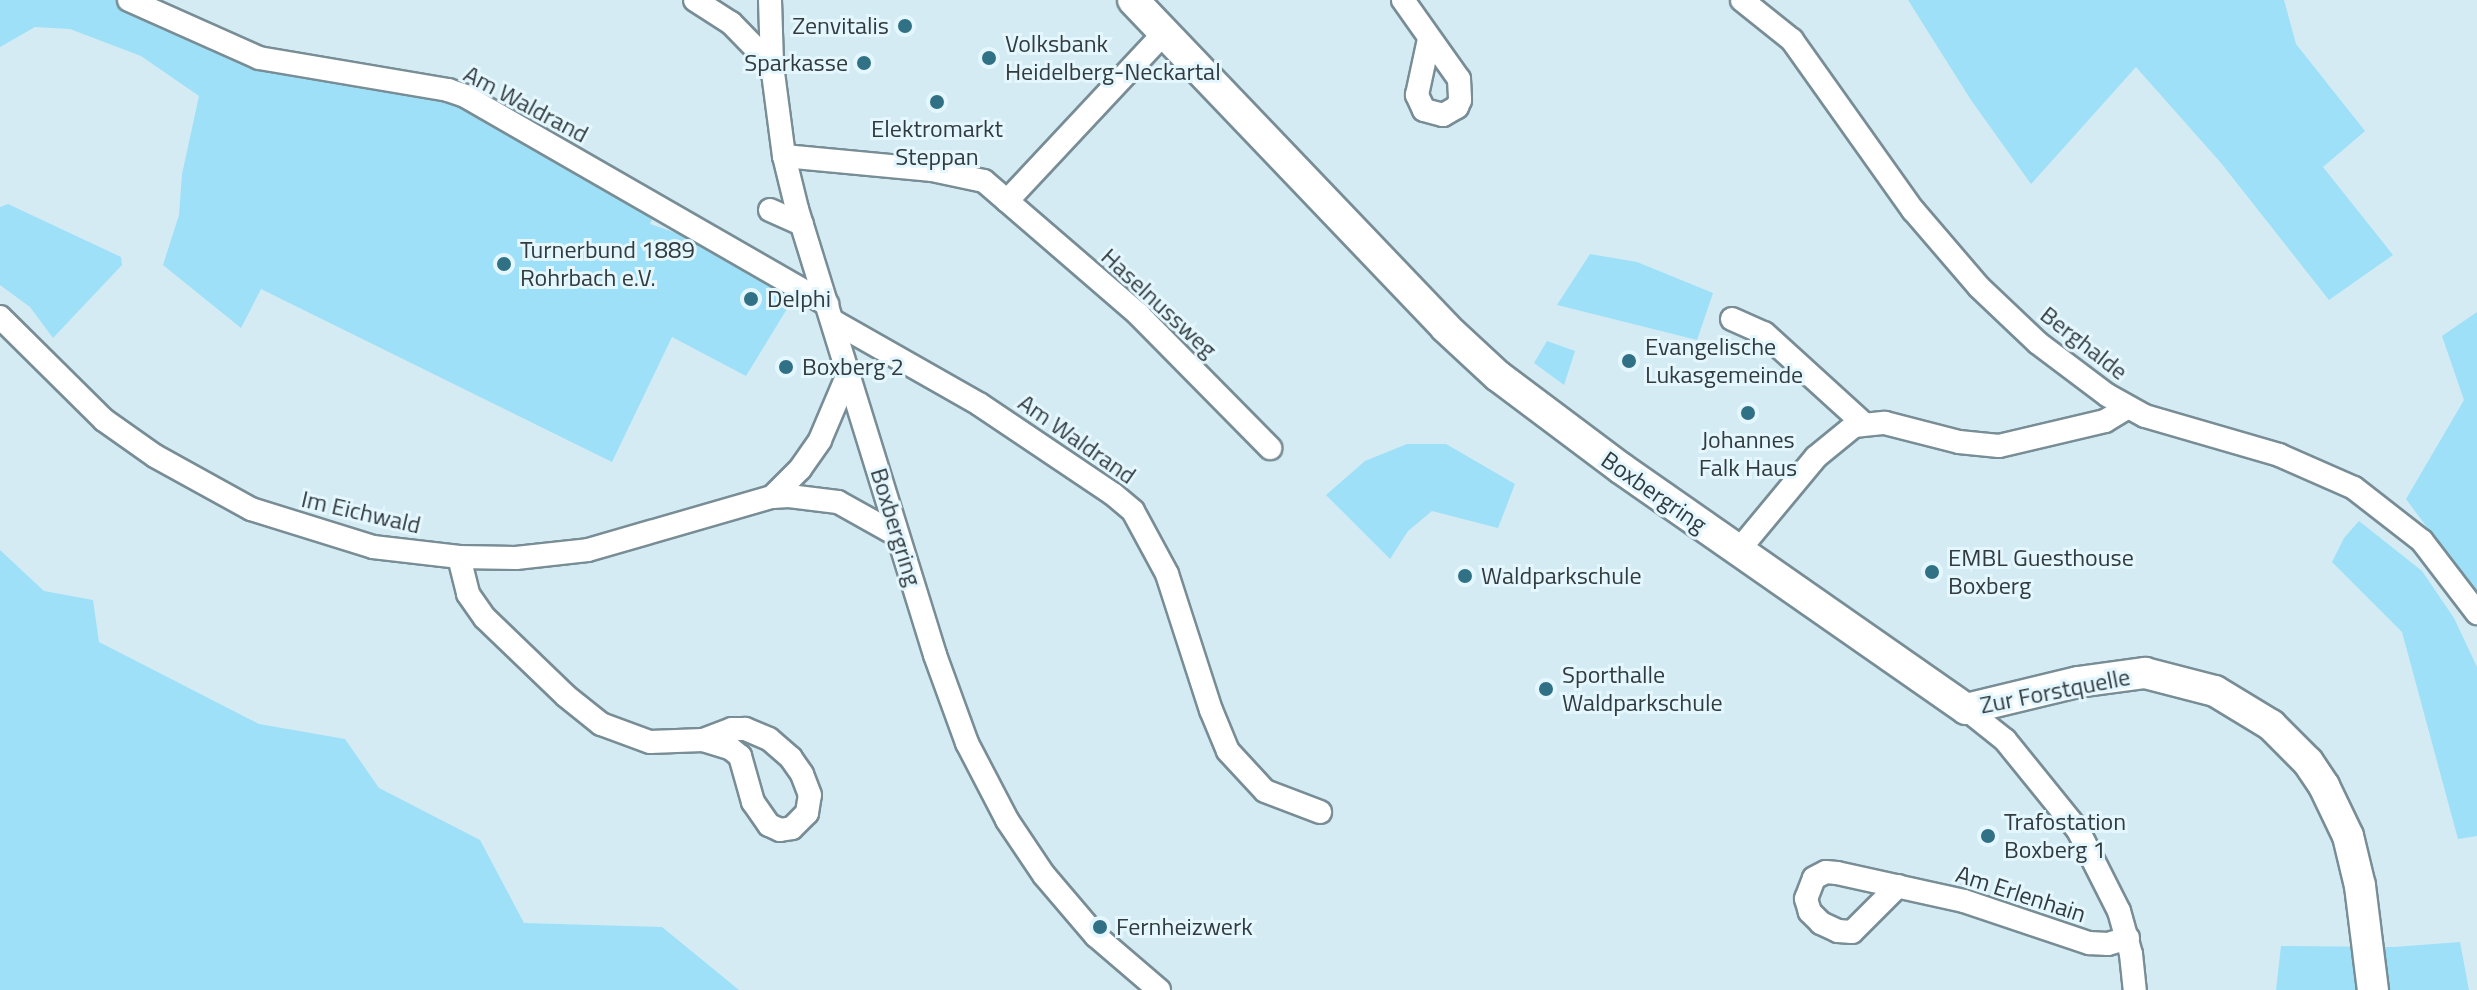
<!DOCTYPE html>
<html>
<head>
<meta charset="utf-8">
<style>
	body { margin:0 }
	#map { position:relative; width:2477px; height:990px; overflow:hidden; background:#d4ebf3; font-family:"Titillium Web",sans-serif }
	div>[style] { position:absolute }
	[style*='--x'] { left:calc(var(--x)*1px); top:calc(var(--y)*1px); width:calc(var(--w)*1px); rotate:calc(var(--a)*1deg) }
	.green>* { inset:0; background:#9de0f8 }
	.roads { filter:drop-shadow(2px 0 #788d95) drop-shadow(-2px 0 #788d95) drop-shadow(0 2px #788d95) drop-shadow(0 -2px #788d95) }
	.street>* { height:22px; margin:-11px; padding:0 11px; transform-origin:11px; border-radius:11px; background:#fff }
	.secondary>* { height:30px; margin:-15px; padding:0 15px; transform-origin:15px; border-radius:15px; background:#fff }
	.dots>* { width:22px; height:22px; translate:-50% -50%; box-sizing:border-box; border:4px solid #e5f7fe; border-radius:50% }
	span { translate:-50% -50%; white-space:nowrap; text-align:center; line-height:1.15; -webkit-text-stroke:6px #e5f7fe; paint-order:stroke }
	.poi-label { font-size:24px; color:#323b3e }
	.right { translate:-100% -50%; text-align:right }
	.left { translate:0 -50%; text-align:left }
	.street-label { font-size:24px; color:#323b3e }
</style>
</head>
<body>
<div id="map">
	<div class="green">
		<i style="clip-path:polygon(0 0,115px 0,251px 63px,446px 96px,656px 211px,650px 224px,694px 239px,793px 299px,746px 376px,672px 337px,612px 462px,261px 289px,241px 328px,163px 265px,179px 215px,182px 174px,199px 96px,141px 56px,70px 29px,35px 27px,0 47px)"></i>
		<i style="clip-path:polygon(1908px 0,2284px 0,2296px 44px,2365px 131px,2323px 167px,2393px 255px,2329px 300px,2221px 163px,2136px 67px,2031px 184px,1971px 100px)"></i>
		<i style="clip-path:polygon(8px 204px,121px 257px,122px 265px,53px 338px,30px 307px,0 285px,0 207px)"></i>
		<i style="clip-path:polygon(1590px 254px,1637px 262px,1713px 293px,1697px 340px,1557px 305px)"></i>
		<i style="clip-path:polygon(2477px 312px,2477px 595px,2406px 499px,2464px 400px,2442px 336px)"></i>
		<i style="clip-path:polygon(1547px 341px,1575px 351px,1564px 385px,1534px 363px)"></i>
		<i style="clip-path:polygon(1407px 444px,1446px 444px,1515px 484px,1498px 528px,1432px 511px,1408px 531px,1390px 559px,1326px 495px,1365px 461px)"></i>
		<i style="clip-path:polygon(2359px 521px,2422px 571px,2454px 618px,2477px 667px,2477px 836px,2458px 839px,2402px 632px,2332px 562px,2344px 538px)"></i>
		<i style="clip-path:polygon(0 550px,44px 591px,93px 600px,99px 642px,259px 724px,345px 739px,379px 788px,480px 840px,524px 923px,662px 927px,739px 990px,0 990px)"></i>
		<i style="clip-path:polygon(2460px 942px,2469px 990px,2276px 990px,2281px 946px,2394px 947px)"></i>
	</div>
	<div class="roads">
		<div class="street">
			<i style="--x:129;--y:0;--w:142;--a:24"></i>
			<i style="--x:259;--y:58;--w:192;--a:9.6"></i>
			<i style="--x:448;--y:90;--w:18;--a:19"></i>
			<i style="--x:465;--y:96;--w:418;--a:29.9"></i>
			<i style="--x:695;--y:0;--w:43;--a:32.6"></i>
			<i style="--x:731;--y:23;--w:59;--a:45.7"></i>
			<i style="--x:770;--y:0;--w:65;--a:88.2"></i>
			<i style="--x:772;--y:65;--w:92;--a:82.5"></i>
			<i style="--x:784;--y:156;--w:55;--a:76.2"></i>
			<i style="--x:797;--y:209;--w:467;--a:72.8"></i>
			<i style="--x:935;--y:655;--w:94;--a:70"></i>
			<i style="--x:967;--y:743;--w:87;--a:62.5"></i>
			<i style="--x:1007;--y:820;--w:66;--a:56.1"></i>
			<i style="--x:1044;--y:875;--w:80;--a:49.6"></i>
			<i style="--x:1096;--y:936;--w:83;--a:40.6"></i>
			<i style="--x:1403;--y:0;--w:97;--a:54.7"></i>
			<i style="--x:1459;--y:79;--w:21;--a:87"></i>
			<i style="--x:1460;--y:100;--w:8;--a:113"></i>
			<i style="--x:1457;--y:107;--w:16;--a:150"></i>
			<i style="--x:1443;--y:115;--w:20;--a:-165"></i>
			<i style="--x:1424;--y:110;--w:17;--a:-115"></i>
			<i style="--x:1417;--y:95;--w:57;--a:-77.9"></i>
			<i style="--x:1742;--y:0;--w:64;--a:38.7"></i>
			<i style="--x:1792;--y:40;--w:209;--a:54.6"></i>
			<i style="--x:1913;--y:210;--w:101;--a:49.4"></i>
			<i style="--x:1979;--y:287;--w:81;--a:43.5"></i>
			<i style="--x:2038;--y:343;--w:86;--a:37"></i>
			<i style="--x:2107;--y:395;--w:43;--a:28.9"></i>
			<i style="--x:2145;--y:416;--w:140;--a:16.2"></i>
			<i style="--x:2279;--y:455;--w:82;--a:23.7"></i>
			<i style="--x:2354;--y:488;--w:86;--a:37.9"></i>
			<i style="--x:2422;--y:541;--w:91;--a:52.6"></i>
			<i style="--x:784;--y:156;--w:149;--a:5.4"></i>
			<i style="--x:932;--y:170;--w:53;--a:11.9"></i>
			<i style="--x:984;--y:181;--w:205;--a:40.8"></i>
			<i style="--x:1139;--y:315;--w:187;--a:45.4"></i>
			<i style="--x:1007;--y:201;--w:231;--a:-46.9"></i>
			<i style="--x:770;--y:210;--w:35;--a:24"></i>
			<i style="--x:0;--y:317;--w:146;--a:44.7"></i>
			<i style="--x:104;--y:420;--w:62;--a:35.2"></i>
			<i style="--x:155;--y:456;--w:110;--a:28.9"></i>
			<i style="--x:251;--y:509;--w:128;--a:17.3"></i>
			<i style="--x:373;--y:547;--w:87;--a:6.6"></i>
			<i style="--x:459;--y:557;--w:57;--a:1"></i>
			<i style="--x:516;--y:558;--w:72;--a:-6.3"></i>
			<i style="--x:588;--y:550;--w:191;--a:-16.1"></i>
			<i style="--x:772;--y:497;--w:17;--a:-3"></i>
			<i style="--x:789;--y:496;--w:49;--a:7"></i>
			<i style="--x:838;--y:502;--w:68;--a:29.2"></i>
			<i style="--x:1732;--y:319;--w:35;--a:24"></i>
			<i style="--x:1764;--y:333;--w:134;--a:42.3"></i>
			<i style="--x:833;--y:321;--w:168;--a:29.6"></i>
			<i style="--x:979;--y:404;--w:161;--a:33.9"></i>
			<i style="--x:1113;--y:494;--w:26;--a:40"></i>
			<i style="--x:1133;--y:511;--w:72;--a:61.6"></i>
			<i style="--x:1167;--y:574;--w:143;--a:72.1"></i>
			<i style="--x:1211;--y:710;--w:44;--a:67.5"></i>
			<i style="--x:1228;--y:751;--w:54;--a:47.2"></i>
			<i style="--x:1265;--y:791;--w:59;--a:20.9"></i>
			<i style="--x:772;--y:497;--w:40;--a:-45"></i>
			<i style="--x:800;--y:469;--w:35;--a:-55"></i>
			<i style="--x:820;--y:440;--w:72;--a:-67"></i>
			<i style="--x:1738;--y:551;--w:122;--a:-50.3"></i>
			<i style="--x:1816;--y:457;--w:49;--a:-39.2"></i>
			<i style="--x:1854;--y:426;--w:31;--a:-6"></i>
			<i style="--x:1885;--y:423;--w:76;--a:14.4"></i>
			<i style="--x:1959;--y:442;--w:40;--a:5.7"></i>
			<i style="--x:1999;--y:446;--w:109;--a:-13.3"></i>
			<i style="--x:2105;--y:421;--w:26;--a:-31"></i>
			<i style="--x:459;--y:557;--w:38;--a:76"></i>
			<i style="--x:468;--y:594;--w:29;--a:55"></i>
			<i style="--x:485;--y:618;--w:112;--a:43.9"></i>
			<i style="--x:566;--y:696;--w:45;--a:38.7"></i>
			<i style="--x:601;--y:724;--w:52;--a:20.2"></i>
			<i style="--x:650;--y:742;--w:53;--a:-2.2"></i>
			<i style="--x:703;--y:740;--w:28;--a:17"></i>
			<i style="--x:730;--y:748;--w:13;--a:39"></i>
			<i style="--x:740;--y:756;--w:48;--a:74.2"></i>
			<i style="--x:753;--y:802;--w:28;--a:55"></i>
			<i style="--x:769;--y:825;--w:12;--a:24"></i>
			<i style="--x:780;--y:830;--w:12;--a:-9"></i>
			<i style="--x:792;--y:828;--w:21;--a:-45"></i>
			<i style="--x:807;--y:813;--w:18;--a:-81"></i>
			<i style="--x:810;--y:795;--w:22;--a:-111"></i>
			<i style="--x:802;--y:774;--w:19;--a:-125"></i>
			<i style="--x:791;--y:758;--w:29;--a:-139"></i>
			<i style="--x:769;--y:739;--w:26;--a:-157"></i>
			<i style="--x:745;--y:729;--w:13;--a:180"></i>
			<i style="--x:732;--y:729;--w:31;--a:159"></i>
			<i style="--x:1966;--y:709;--w:50;--a:38.5"></i>
			<i style="--x:2005;--y:740;--w:116;--a:51"></i>
			<i style="--x:2078;--y:830;--w:91;--a:63.2"></i>
			<i style="--x:2119;--y:911;--w:45;--a:74.4"></i>
			<i style="--x:2131;--y:954;--w:36;--a:84"></i>
			<i style="--x:1898;--y:886;--w:65;--a:135"></i>
			<i style="--x:1852;--y:932;--w:14;--a:-176"></i>
			<i style="--x:1838;--y:931;--w:19;--a:-155"></i>
			<i style="--x:1821;--y:923;--w:16;--a:-135"></i>
			<i style="--x:1810;--y:912;--w:14;--a:-107"></i>
			<i style="--x:1806;--y:899;--w:22;--a:-69"></i>
			<i style="--x:1814;--y:878;--w:13;--a:-27"></i>
			<i style="--x:1826;--y:872;--w:11;--a:5"></i>
			<i style="--x:1837;--y:873;--w:130;--a:12.4"></i>
			<i style="--x:1964;--y:901;--w:132;--a:18.6"></i>
			<i style="--x:2089;--y:943;--w:19;--a:3"></i>
			<i style="--x:2108;--y:944;--w:21;--a:-17"></i>
		</div>
		<div class="secondary">
			<i style="--x:1133;--y:0;--w:452;--a:46.3"></i>
			<i style="--x:1445;--y:327;--w:72;--a:42.8"></i>
			<i style="--x:1498;--y:376;--w:155;--a:36.9"></i>
			<i style="--x:1622;--y:469;--w:419;--a:34.9"></i>
			<i style="--x:1966;--y:709;--w:115;--a:-13.6"></i>
			<i style="--x:2078;--y:682;--w:68;--a:-7.7"></i>
			<i style="--x:2145;--y:673;--w:72;--a:14.4"></i>
			<i style="--x:2215;--y:691;--w:66;--a:31.3"></i>
			<i style="--x:2271;--y:725;--w:52;--a:45"></i>
			<i style="--x:2308;--y:762;--w:29;--a:56"></i>
			<i style="--x:2324;--y:786;--w:55;--a:64.4"></i>
			<i style="--x:2348;--y:836;--w:51;--a:76.5"></i>
			<i style="--x:2360;--y:886;--w:105;--a:82.9"></i>
		</div>
	</div>
	<div class="dots">
		<i style="left:905px;top:26px;background:#317185"></i>
		<i style="left:989px;top:58px;background:#317185"></i>
		<i style="left:864px;top:63px;background:#317185"></i>
		<i style="left:937px;top:102px;background:#317185"></i>
		<i style="left:504px;top:264px;background:#317185"></i>
		<i style="left:751px;top:299px;background:#317185"></i>
		<i style="left:1629px;top:361px;background:#317185"></i>
		<i style="left:786px;top:367px;background:#317185"></i>
		<i style="left:1748px;top:413px;background:#317185"></i>
		<i style="left:1932px;top:572px;background:#317185"></i>
		<i style="left:1465px;top:576px;background:#317185"></i>
		<i style="left:1546px;top:689px;background:#317185"></i>
		<i style="left:1988px;top:836px;background:#317185"></i>
		<i style="left:1100px;top:927px;background:#317185"></i>
	</div>
	<div class="poi-label">
		<span class="right" style="left:889px;top:26px">Zenvitalis</span>
		<span class="left" style="left:1005px;top:58px">Volksbank<br>Heidelberg-Neckartal</span>
		<span class="right" style="left:848px;top:63px">Sparkasse</span>
		<span style="left:937px;top:143px">Elektromarkt<br>Steppan</span>
		<span class="left" style="left:520px;top:264px">Turnerbund 1889<br>Rohrbach e.V.</span>
		<span class="left" style="left:767px;top:299px">Delphi</span>
		<span class="left" style="left:1645px;top:361px">Evangelische<br>Lukasgemeinde</span>
		<span class="left" style="left:802px;top:367px">Boxberg 2</span>
		<span style="left:1748px;top:454px">Johannes<br>Falk Haus</span>
		<span class="left" style="left:1948px;top:572px">EMBL Guesthouse<br>Boxberg</span>
		<span class="left" style="left:1481px;top:576px">Waldparkschule</span>
		<span class="left" style="left:1562px;top:689px">Sporthalle<br>Waldparkschule</span>
		<span class="left" style="left:2004px;top:836px">Trafostation<br>Boxberg 1</span>
		<span class="left" style="left:1116px;top:927px">Fernheizwerk</span>
	</div>
	<div class="street-label">
		<span style="left:526px;top:104px;rotate:28deg">Am Waldrand</span>
		<span style="left:1159px;top:303px;rotate:43deg">Haselnussweg</span>
		<span style="left:2084px;top:343px;rotate:38deg">Berghalde</span>
		<span style="left:1077px;top:439px;rotate:35deg">Am Waldrand</span>
		<span style="left:1654px;top:492px;rotate:35deg">Boxbergring</span>
		<span style="left:361px;top:512px;rotate:13deg">Im Eichwald</span>
		<span style="left:896px;top:527px;rotate:73deg">Boxbergring</span>
		<span style="left:2055px;top:691px;rotate:-11deg">Zur Forstquelle</span>
		<span style="left:2021px;top:894px;rotate:18deg">Am Erlenhain</span>
	</div>
</div>
</body>
</html>
